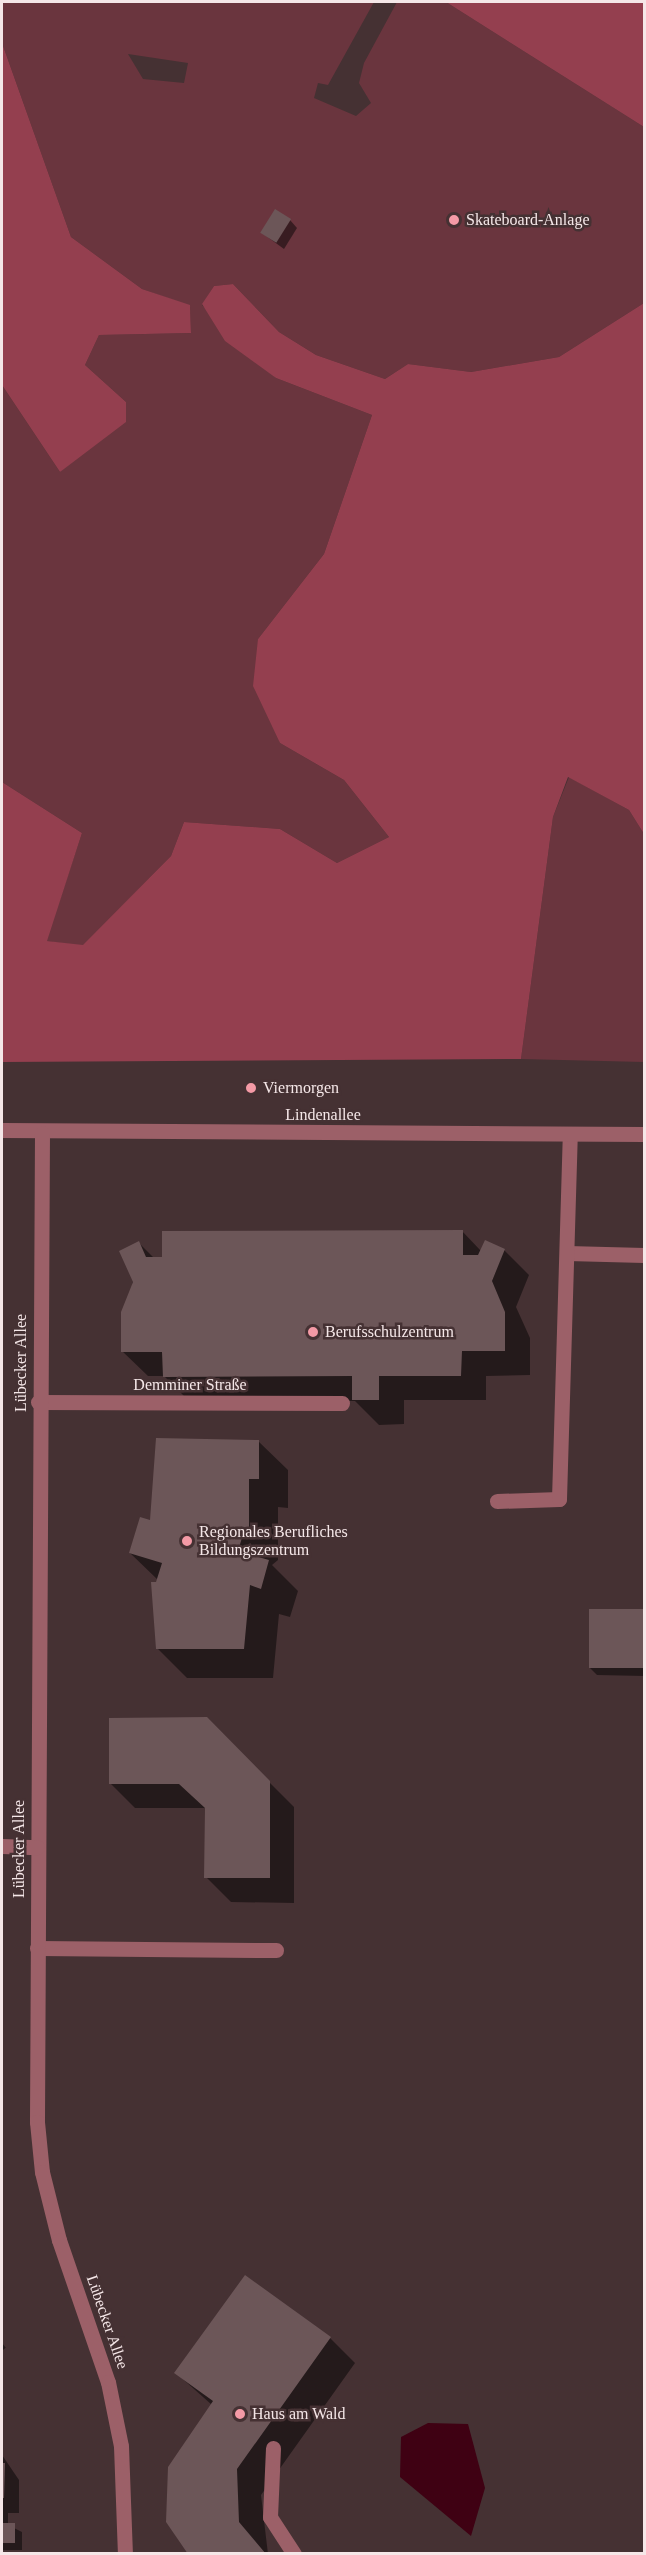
<!DOCTYPE html>
<html>
<head>
<meta charset="utf-8">
<style>
	body { margin:0 }
	#map { position:relative; width:646px; height:2555px; overflow:hidden; background:#453133; font-family:"Times New Roman",serif }
	div>[style] { position:absolute }
	[style*='--x'] { left:calc(var(--x)*1px); top:calc(var(--y)*1px); width:calc(var(--w)*1px); rotate:calc(var(--a)*1deg) }
	.green>* { inset:0; background:#6a353e }
	.forest>* { inset:0; background:#943f4f }
	.water>* { inset:0; background:#3f0113 }
	.shadow>* { inset:0; background:#0007; transform-origin:0 0 }
	.building>* { inset:0; background:#6c5658; transform-origin:0 0 }
	.service>* { height:15px; margin:-7.5px; padding:0 7.5px; transform-origin:7.5px; border-radius:7.5px; background:#9c6068 }
	.minor>* { height:15px; margin:-7.5px; padding:0 7.5px; transform-origin:7.5px; border-radius:7.5px; background:#9c6068 }
	.dots>* { width:16px; height:16px; translate:-50% -50%; box-sizing:border-box; border:3px solid #453133; border-radius:50% }
	span { translate:-50% -50%; white-space:nowrap; text-align:center; line-height:1.15; -webkit-text-stroke:5px #453133; paint-order:stroke }
	.poi-label { font-size:16px; color:#f5e7e8 }
	.left { translate:0 -50%; text-align:left }
	.street-label { font-size:16px; color:#f5e7e8 }
	.frame { position:absolute; inset:0; border:3px solid #f5e7e8; pointer-events:none }
</style>
</head>
<body>
<div id="map">
	<div class="green">
		<i style="clip-path:polygon(evenodd,2px 2px,374px 2px,328px 85px,318px 83px,314px 98px,356px 116px,371px 103px,359px 83px,364px 63px,397px 2px,446px 2px,644px 127px,644px 303px,559px 357px,471px 372px,408px 364px,385px 379px,316px 355px,279px 332px,233px 284px,214px 286px,202px 305px,276px 378px,372px 415px,324px 554px,258px 639px,280px 743px,344px 780px,389px 837px,337px 863px,280px 829px,184px 822px,171px 856px,83px 946px,46px 941px,82px 833px,2px 782px,2px 385px,60px 472px,126px 402px,85px 365px,99px 335px,191px 333px,190px 306px,142px 289px,71px 237px,2px 43px,2px 2px,128px 54px,188px 63px,184px 83px,143px 79px,128px 54px)"></i>
		<i style="clip-path:polygon(569px 777px,629px 810px,644px 834px,644px 1062px,521px 1059px,553px 817px)"></i>
	</div>
	<div class="forest">
		<i style="clip-path:polygon(446px 2px,644px 2px,644px 127px)"></i>
		<i style="clip-path:polygon(2px 43px,71px 237px,142px 289px,190px 305px,191px 333px,99px 335px,85px 365px,126px 402px,126px 422px,60px 472px,2px 385px)"></i>
		<i style="clip-path:polygon(233px 284px,279px 332px,316px 355px,385px 379px,408px 364px,471px 372px,559px 357px,644px 303px,644px 834px,629px 810px,568px 777px,553px 817px,521px 1059px,2px 1062px,2px 782px,82px 833px,47px 941px,83px 945px,171px 856px,184px 822px,280px 829px,337px 863px,389px 837px,344px 780px,280px 743px,253px 686px,258px 639px,324px 554px,372px 415px,276px 378px,225px 341px,202px 304px,214px 286px)"></i>
	</div>
	<div class="water">
		<i style="clip-path:polygon(428px 2423px,468px 2424px,485px 2488px,471px 2536px,400px 2477px,401px 2437px)"></i>
	</div>
	<div class="shadow">
		<i style="clip-path:polygon(290px 220px,297px 228px,284px 249px,262px 233px)"></i>
		<i style="clip-path:polygon(462px 1231px,481px 1251px,504px 1250px,529px 1275px,516px 1307px,530px 1338px,530px 1375px,486px 1376px,486px 1400px,404px 1400px,404px 1424px,379px 1425px,355px 1401px,189px 1401px,164px 1376px,148px 1376px,122px 1351px,139px 1243px,154px 1258px)"></i>
		<i style="clip-path:polygon(258px 1441px,288px 1470px,288px 1508px,278px 1507px,278px 1560px,272px 1565px,298px 1591px,290px 1617px,279px 1614px,273px 1678px,187px 1678px,158px 1649px,158px 1580px,130px 1553px,151px 1522px)"></i>
		<i style="clip-path:polygon(590px 1610px,644px 1611px,644px 1676px,597px 1675px,589px 1667px)"></i>
		<i style="clip-path:polygon(243px 1756px,294px 1807px,294px 1903px,231px 1902px,206px 1877px,206px 1808px,135px 1808px,110px 1783px)"></i>
		<i style="clip-path:polygon(330px 2338px,355px 2363px,261px 2495px,268px 2554px,190px 2554px,212px 2405px,176px 2373px)"></i>
		<i style="left:2px;top:2343px;width:6px;height:77px;rotate:51deg"></i>
		<i style="clip-path:polygon(2px 2455px,19px 2480px,19px 2513px,8px 2513px,8px 2525px,22px 2532px,22px 2550px,2px 2550px)"></i>
	</div>
	<div class="building">
		<i style="left:275px;top:209px;width:19px;height:28px;rotate:32deg"></i>
		<i style="clip-path:polygon(463px 1230px,463px 1255px,478px 1255px,485px 1240px,505px 1249px,492px 1281px,505px 1312px,505px 1351px,462px 1351px,461px 1376px,379px 1376px,379px 1400px,352px 1400px,352px 1376px,163px 1377px,162px 1352px,121px 1352px,121px 1312px,133px 1282px,119px 1251px,139px 1241px,146px 1257px,162px 1257px,162px 1231px)"></i>
		<i style="clip-path:polygon(156px 1438px,259px 1440px,259px 1479px,249px 1479px,249px 1531px,244px 1531px,238px 1551px,269px 1560px,261px 1589px,250px 1585px,244px 1649px,156px 1649px,151px 1582px,156px 1582px,162px 1563px,129px 1553px,140px 1517px,150px 1520px)"></i>
		<i style="left:589px;top:1609px;width:55px;height:59px"></i>
		<i style="clip-path:polygon(207px 1717px,270px 1781px,270px 1878px,204px 1878px,205px 1808px,179px 1784px,109px 1784px,109px 1718px)"></i>
		<i style="clip-path:polygon(245px 2275px,331px 2337px,237px 2469px,239px 2522px,266px 2554px,188px 2554px,166px 2522px,168px 2467px,213px 2401px,174px 2373px)"></i>
		<i style="clip-path:polygon(2px 2463px,5px 2463px,4px 2498px,2px 2498px)"></i>
		<i style="left:2px;top:2523px;width:13px;height:20px"></i>
	</div>
	<div class="service">
		<i style="--x:567;--y:1253;--w:77;--a:1.5"></i>
		<i style="--x:38;--y:1402;--w:304;--a:0.2"></i>
		<i style="--x:497;--y:1501;--w:62;--a:-1.8"></i>
		<i style="--x:559;--y:1499;--w:365;--a:-88.3"></i>
		<i style="--x:37;--y:1948;--w:239;--a:0.5"></i>
		<i style="--x:273;--y:2448;--w:69;--a:92.5"></i>
		<i style="--x:270;--y:2517;--w:44;--a:57"></i>
	</div>
	<div class="minor">
		<i style="--x:2;--y:1130;--w:642;--a:0.36"></i>
		<i style="--x:42;--y:1133;--w:989;--a:90.29"></i>
		<i style="--x:37;--y:2122;--w:50;--a:84.3"></i>
		<i style="--x:42;--y:2172;--w:70;--a:76"></i>
		<i style="--x:59;--y:2240;--w:150;--a:71"></i>
		<i style="--x:108;--y:2382;--w:65;--a:78.5"></i>
		<i style="--x:121;--y:2446;--w:108;--a:87.9"></i>
		<i style="--x:2;--y:1846;--w:35;--a:2"></i>
	</div>
	<div class="dots">
		<i style="left:454px;top:220px;background:#f49aa6"></i>
		<i style="left:251px;top:1088px;background:#f49aa6"></i>
		<i style="left:313px;top:1332px;background:#f49aa6"></i>
		<i style="left:187px;top:1541px;background:#f49aa6"></i>
		<i style="left:240px;top:2414px;background:#f49aa6"></i>
	</div>
	<div class="poi-label">
		<span class="left" style="left:466px;top:220px">Skateboard-Anlage</span>
		<span class="left" style="left:263px;top:1088px">Viermorgen</span>
		<span class="left" style="left:325px;top:1332px">Berufsschulzentrum</span>
		<span class="left" style="left:199px;top:1541px">Regionales Berufliches<br>Bildungszentrum</span>
		<span class="left" style="left:252px;top:2414px">Haus am Wald</span>
	</div>
	<div class="street-label">
		<span style="left:323px;top:1115px">Lindenallee</span>
		<span style="left:21px;top:1363px;rotate:-90deg">Lübecker Allee</span>
		<span style="left:190px;top:1385px">Demminer Straße</span>
		<span style="left:19px;top:1849px;rotate:-90deg">Lübecker Allee</span>
		<span style="left:107px;top:2322px;rotate:71deg">Lübecker Allee</span>
	</div>
	<div class="frame"></div>
</div>
</body>
</html>
